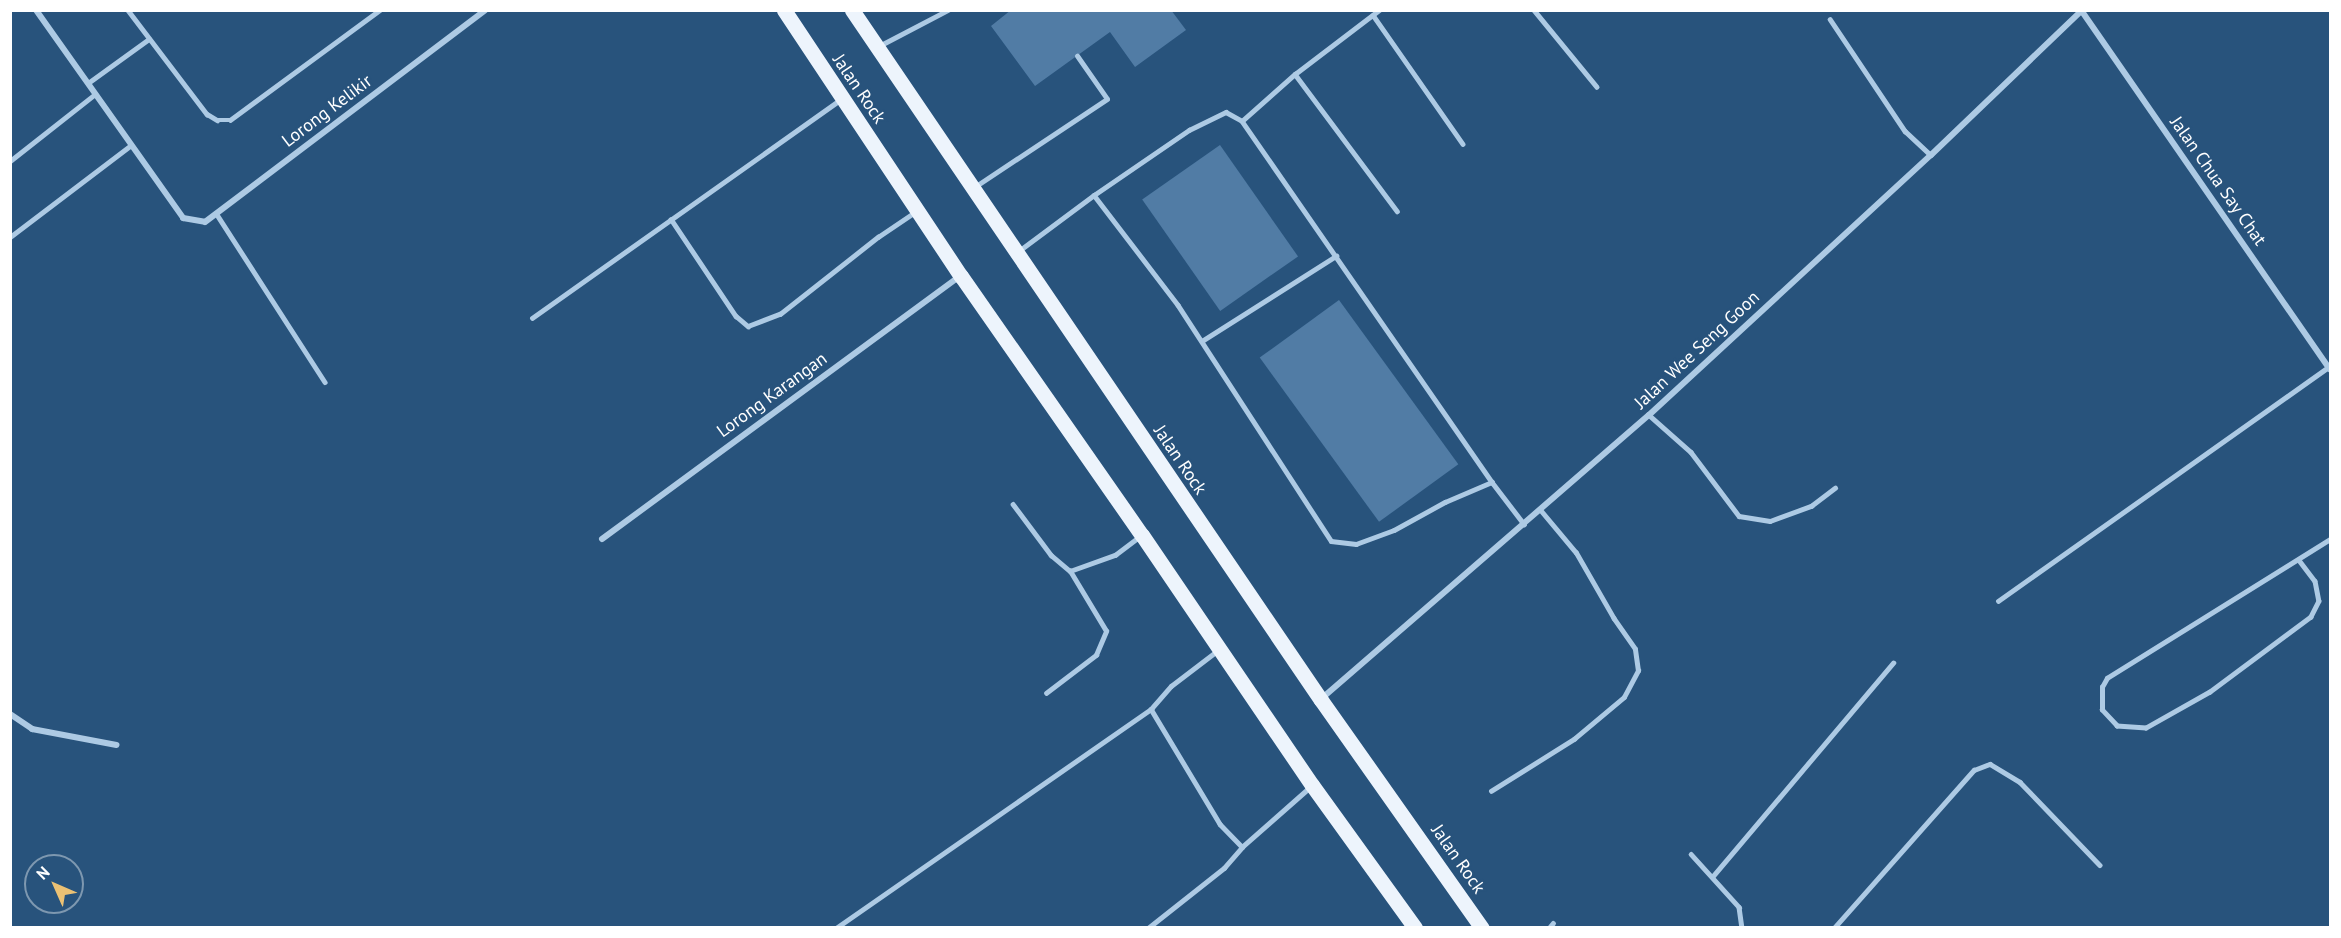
<!DOCTYPE html>
<html>
<head>
<meta charset="utf-8">
<style>
	body { margin:0 }
	#map { position:relative; width:2341px; height:938px; overflow:hidden; background:#28537c; font-family:"PT Sans",sans-serif }
	div>[style] { position:absolute }
	[style*='--x'] { left:calc(var(--x)*1px); top:calc(var(--y)*1px); width:calc(var(--w)*1px); rotate:calc(var(--a)*1deg) }
	.building>* { inset:0; background:#517ca5; transform-origin:0 0 }
	.lane>* { height:4.5px; margin:-2.25px; padding:0 2.25px; transform-origin:2.25px; border-radius:2.25px; background:#adcae4 }
	.street>* { height:6px; margin:-3px; padding:0 3px; transform-origin:3px; border-radius:3px; background:#adcae4 }
	.primary>* { height:15px; margin:-7.5px; padding:0 7.5px; transform-origin:7.5px; border-radius:7.5px; background:#edf4fc }
	span { translate:-50% -50%; white-space:nowrap; text-align:center; line-height:1.15; -webkit-text-stroke:4.5px #28537c; paint-order:stroke }
	.street-label { font-size:18px; color:#fff }
	.frame { position:absolute; inset:0; border:12px solid #fff; pointer-events:none }
	.north { position:absolute; left:24px; top:854px; width:60px; height:60px; box-sizing:border-box; background:#28537c; border:2px solid #7e98b0; border-radius:50%; rotate:315deg; font-size:16px; font-weight:700; line-height:24px; text-align:center; color:#fff }
	.north::after { content:''; display:block; margin:auto; width:21px; height:27px; background:#ebc174; clip-path:polygon(50% 0,100% 100%,50% 72%,0 100%) }
</style>
</head>
<body>
<div id="map">
	<div class="building">
		<i style="clip-path:polygon(1011px 10px,1171px 10px,1186px 30px,1135px 67px,1110px 32px,1035px 86px,991px 26px)"></i>
		<i style="left:1220px;top:145px;width:136px;height:95px;rotate:55deg"></i>
		<i style="left:1339px;top:300px;width:203px;height:98px;rotate:54deg"></i>
	</div>
	<div class="lane">
		<i style="--x:128;--y:10;--w:131;--a:52.8"></i>
		<i style="--x:207;--y:114;--w:12;--a:31"></i>
		<i style="--x:217;--y:120;--w:13;--a:0"></i>
		<i style="--x:230;--y:120;--w:186;--a:-36.3"></i>
		<i style="--x:1534;--y:10;--w:99;--a:50.7"></i>
		<i style="--x:1373;--y:15;--w:157;--a:55.1"></i>
		<i style="--x:1830;--y:19;--w:135;--a:56.2"></i>
		<i style="--x:1905;--y:131;--w:35;--a:43"></i>
		<i style="--x:879;--y:46;--w:78;--a:-27.6"></i>
		<i style="--x:1295;--y:74;--w:171;--a:53.3"></i>
		<i style="--x:88;--y:83;--w:75;--a:-35.8"></i>
		<i style="--x:1242;--y:121;--w:71;--a:-41.6"></i>
		<i style="--x:1295;--y:74;--w:106;--a:-37.3"></i>
		<i style="--x:10;--y:161;--w:108;--a:-38.2"></i>
		<i style="--x:976;--y:186;--w:157;--a:-33.6"></i>
		<i style="--x:1107;--y:99;--w:52;--a:-124.9"></i>
		<i style="--x:1094;--y:195;--w:115;--a:-34.4"></i>
		<i style="--x:1189;--y:130;--w:41;--a:-25.9"></i>
		<i style="--x:1226;--y:112;--w:18;--a:29"></i>
		<i style="--x:1242;--y:121;--w:439;--a:55.3"></i>
		<i style="--x:216;--y:213;--w:201;--a:57.2"></i>
		<i style="--x:671;--y:219;--w:117;--a:56.2"></i>
		<i style="--x:736;--y:316;--w:16;--a:40"></i>
		<i style="--x:748;--y:326;--w:34;--a:-21"></i>
		<i style="--x:780;--y:314;--w:125;--a:-38.2"></i>
		<i style="--x:878;--y:237;--w:45;--a:-34"></i>
		<i style="--x:10;--y:237;--w:152;--a:-37.2"></i>
		<i style="--x:1020;--y:250;--w:92;--a:-36.6"></i>
		<i style="--x:1094;--y:195;--w:138;--a:52.6"></i>
		<i style="--x:1178;--y:305;--w:281;--a:57"></i>
		<i style="--x:1331;--y:541;--w:25;--a:7"></i>
		<i style="--x:1356;--y:544;--w:40;--a:-20.2"></i>
		<i style="--x:1394;--y:530;--w:58;--a:-28.8"></i>
		<i style="--x:1445;--y:502;--w:51;--a:-23.1"></i>
		<i style="--x:1492;--y:482;--w:53;--a:52.7"></i>
		<i style="--x:532;--y:318;--w:379;--a:-35.3"></i>
		<i style="--x:1202;--y:341;--w:159;--a:-32.4"></i>
		<i style="--x:1649;--y:415;--w:56;--a:41.4"></i>
		<i style="--x:1691;--y:452;--w:80;--a:53.1"></i>
		<i style="--x:1739;--y:516;--w:31;--a:9"></i>
		<i style="--x:1770;--y:521;--w:44;--a:-20.1"></i>
		<i style="--x:1811;--y:506;--w:30;--a:-37"></i>
		<i style="--x:1013;--y:504;--w:64;--a:53.3"></i>
		<i style="--x:1051;--y:555;--w:25;--a:40"></i>
		<i style="--x:1070;--y:571;--w:48;--a:-19.6"></i>
		<i style="--x:1115;--y:555;--w:31;--a:-37"></i>
		<i style="--x:2299;--y:560;--w:26;--a:53"></i>
		<i style="--x:2315;--y:581;--w:20;--a:79"></i>
		<i style="--x:2319;--y:601;--w:18;--a:117"></i>
		<i style="--x:2311;--y:617;--w:126;--a:143.4"></i>
		<i style="--x:2210;--y:692;--w:73;--a:150.6"></i>
		<i style="--x:2146;--y:728;--w:29;--a:-176"></i>
		<i style="--x:2117;--y:726;--w:22;--a:-133"></i>
		<i style="--x:2102;--y:710;--w:23;--a:-90"></i>
		<i style="--x:2102;--y:687;--w:10;--a:-61"></i>
		<i style="--x:2107;--y:678;--w:263;--a:-31.9"></i>
		<i style="--x:1998;--y:601;--w:405;--a:-35.3"></i>
		<i style="--x:1046;--y:693;--w:63;--a:-37.2"></i>
		<i style="--x:1096;--y:655;--w:26;--a:-67"></i>
		<i style="--x:1106;--y:631;--w:70;--a:-121"></i>
		<i style="--x:1151;--y:709;--w:134;--a:59"></i>
		<i style="--x:1220;--y:824;--w:32;--a:46"></i>
		<i style="--x:1491;--y:791;--w:98;--a:-32.1"></i>
		<i style="--x:1574;--y:739;--w:65;--a:-40"></i>
		<i style="--x:1624;--y:697;--w:30;--a:-62"></i>
		<i style="--x:1638;--y:671;--w:22;--a:-98"></i>
		<i style="--x:1635;--y:649;--w:37;--a:-125"></i>
		<i style="--x:1614;--y:619;--w:76;--a:-119.9"></i>
		<i style="--x:1576;--y:553;--w:56;--a:-129.9"></i>
		<i style="--x:1691;--y:854;--w:72;--a:47.8"></i>
		<i style="--x:1739;--y:907;--w:21;--a:82"></i>
		<i style="--x:1713;--y:876;--w:279;--a:-49.8"></i>
		<i style="--x:836;--y:928;--w:384;--a:-34.8"></i>
		<i style="--x:1151;--y:709;--w:30;--a:-49"></i>
		<i style="--x:1171;--y:686;--w:58;--a:-37.3"></i>
		<i style="--x:1148;--y:928;--w:97;--a:-38.3"></i>
		<i style="--x:1224;--y:868;--w:28;--a:-49"></i>
		<i style="--x:1242;--y:847;--w:89;--a:-41.4"></i>
		<i style="--x:1549;--y:928;--w:6;--a:-51"></i>
		<i style="--x:1834;--y:928;--w:211;--a:-48.5"></i>
		<i style="--x:1974;--y:770;--w:17;--a:-21"></i>
		<i style="--x:1990;--y:764;--w:35;--a:31"></i>
		<i style="--x:2020;--y:782;--w:115;--a:46.1"></i>
	</div>
	<div class="street">
		<i style="--x:36;--y:10;--w:255;--a:54.7"></i>
		<i style="--x:183;--y:218;--w:22;--a:10"></i>
		<i style="--x:205;--y:222;--w:351;--a:-37.1"></i>
		<i style="--x:2081;--y:10;--w:437;--a:55.3"></i>
		<i style="--x:602;--y:539;--w:444;--a:-36.3"></i>
		<i style="--x:1321;--y:699;--w:434;--a:-40.9"></i>
		<i style="--x:1649;--y:415;--w:384;--a:-42.7"></i>
		<i style="--x:1931;--y:155;--w:209;--a:-43.8"></i>
		<i style="--x:10;--y:714;--w:27;--a:34"></i>
		<i style="--x:32;--y:729;--w:86;--a:10.7"></i>
	</div>
	<div class="primary">
		<i style="--x:784;--y:10;--w:320;--a:56.4"></i>
		<i style="--x:961;--y:276;--w:316;--a:55.1"></i>
		<i style="--x:1142;--y:535;--w:302;--a:55.8"></i>
		<i style="--x:1312;--y:785;--w:176;--a:54.2"></i>
		<i style="--x:852;--y:10;--w:834;--a:55.8"></i>
		<i style="--x:1321;--y:700;--w:279;--a:54.8"></i>
	</div>
	<div class="street-label">
		<span style="left:859px;top:89px;rotate:56deg">Jalan Rock</span>
		<span style="left:327px;top:111px;rotate:-37deg">Lorong Kelikir</span>
		<span style="left:2218px;top:181px;rotate:55deg">Jalan Chua Say Chat</span>
		<span style="left:1697px;top:350px;rotate:-43deg">Jalan Wee Seng Goon</span>
		<span style="left:772px;top:395px;rotate:-36deg">Lorong Karangan</span>
		<span style="left:1180px;top:460px;rotate:56deg">Jalan Rock</span>
		<span style="left:1458px;top:859px;rotate:55deg">Jalan Rock</span>
	</div>
	<div class="frame"></div>
	<div class="north">N</div>
</div>
</body>
</html>
